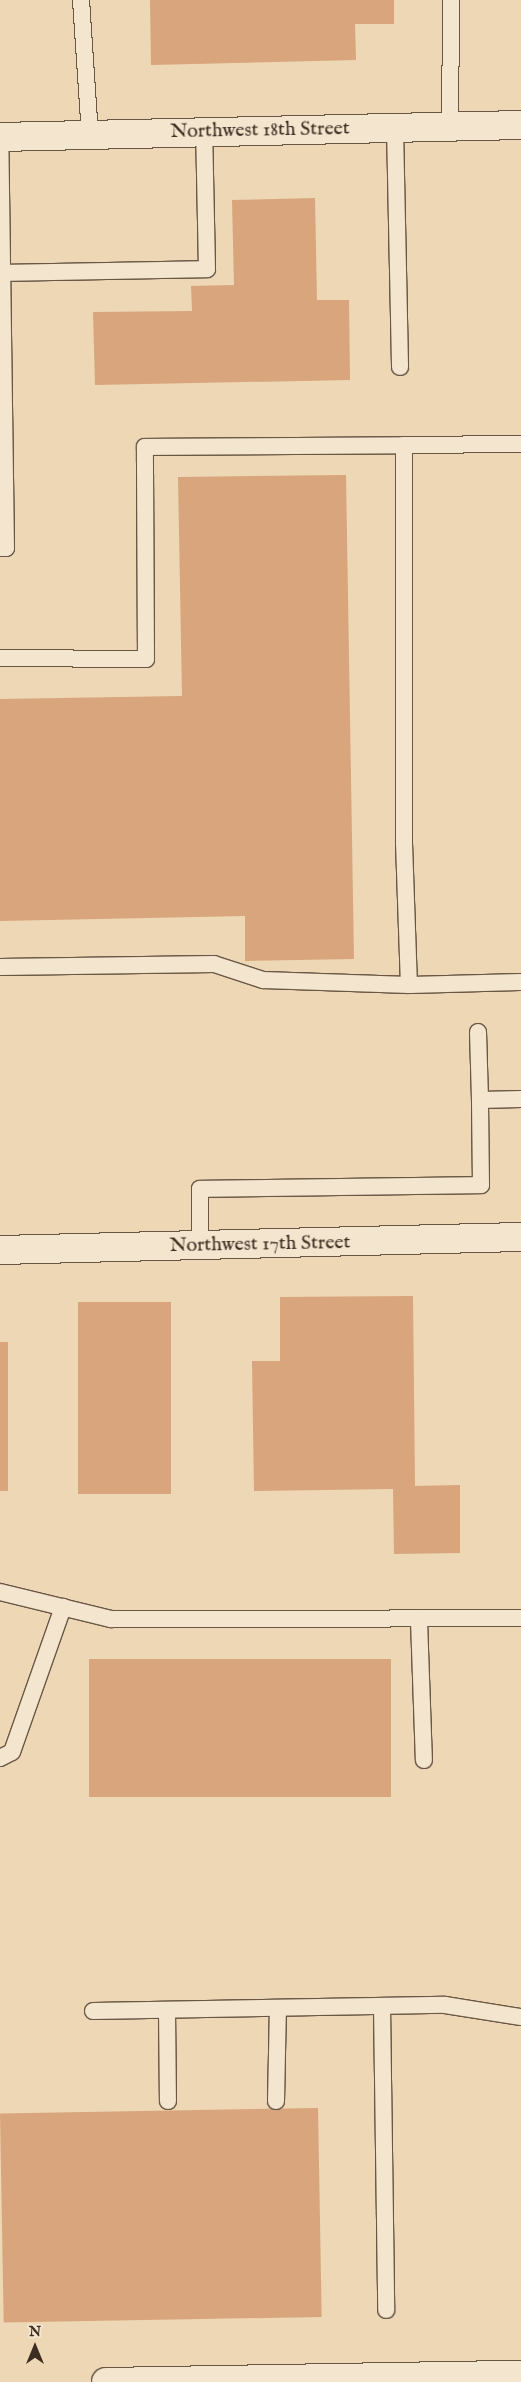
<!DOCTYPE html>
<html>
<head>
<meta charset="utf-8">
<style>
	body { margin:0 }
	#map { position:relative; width:521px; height:2382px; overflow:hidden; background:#edd7b4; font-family:"IM FELL English",serif }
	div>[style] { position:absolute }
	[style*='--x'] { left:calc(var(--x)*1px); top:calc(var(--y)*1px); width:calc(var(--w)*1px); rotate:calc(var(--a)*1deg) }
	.building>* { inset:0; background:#d8a57c; transform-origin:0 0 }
	.roads { filter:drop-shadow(1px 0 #695746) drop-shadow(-1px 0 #695746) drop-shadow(0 1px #695746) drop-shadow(0 -1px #695746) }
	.lane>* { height:16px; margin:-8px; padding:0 8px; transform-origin:8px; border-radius:8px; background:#f3e5ce }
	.street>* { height:28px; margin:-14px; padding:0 14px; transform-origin:14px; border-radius:14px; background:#f3e5ce }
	span { translate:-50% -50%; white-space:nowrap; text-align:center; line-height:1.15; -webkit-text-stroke:4px #f3e5ce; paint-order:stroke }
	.street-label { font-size:20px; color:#3d2c22 }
	.north { position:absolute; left:10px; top:2322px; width:50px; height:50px; -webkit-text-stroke:4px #f3e5ce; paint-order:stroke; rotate:0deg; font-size:14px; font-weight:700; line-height:20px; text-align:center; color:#3d2c22 }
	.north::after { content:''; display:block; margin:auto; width:18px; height:22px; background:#3d2c22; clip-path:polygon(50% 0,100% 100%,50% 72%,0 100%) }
</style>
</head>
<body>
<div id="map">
	<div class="building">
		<i style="clip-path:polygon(150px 0,394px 0,394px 24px,355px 24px,356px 60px,151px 65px)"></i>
		<i style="clip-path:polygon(315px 198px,317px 300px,349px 300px,350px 380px,95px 385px,93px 312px,192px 311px,191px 286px,234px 285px,232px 200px)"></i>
		<i style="clip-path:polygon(346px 475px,354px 959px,245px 961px,245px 916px,0 921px,0 699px,182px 696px,178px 477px)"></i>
		<i style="clip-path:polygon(413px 1296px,415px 1486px,460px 1485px,460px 1553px,394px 1554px,393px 1489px,254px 1491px,252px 1361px,280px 1361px,280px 1297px)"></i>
		<i style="left:78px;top:1302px;width:93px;height:192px"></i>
		<i style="left:0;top:1342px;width:8px;height:149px"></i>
		<i style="left:391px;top:1659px;width:138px;height:302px;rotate:90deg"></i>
		<i style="left:318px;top:2108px;width:209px;height:318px;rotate:89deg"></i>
	</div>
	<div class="roads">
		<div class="lane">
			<i style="--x:81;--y:0;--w:134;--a:86.2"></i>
			<i style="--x:450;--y:126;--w:126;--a:-89.5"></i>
			<i style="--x:395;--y:127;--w:240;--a:88.8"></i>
			<i style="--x:2;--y:273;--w:205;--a:-1.1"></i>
			<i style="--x:207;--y:269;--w:138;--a:-91.2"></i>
			<i style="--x:521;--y:444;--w:117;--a:179.5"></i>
			<i style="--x:404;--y:445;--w:398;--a:90"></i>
			<i style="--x:404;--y:843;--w:142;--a:88"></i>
			<i style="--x:409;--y:985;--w:112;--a:-1.5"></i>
			<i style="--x:0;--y:548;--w:6;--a:0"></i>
			<i style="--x:6;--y:548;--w:411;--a:-90.8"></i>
			<i style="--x:0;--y:658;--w:146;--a:0.4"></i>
			<i style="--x:146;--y:659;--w:212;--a:-90.3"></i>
			<i style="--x:145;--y:447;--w:259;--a:-0.4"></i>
			<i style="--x:0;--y:967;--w:214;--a:-0.8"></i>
			<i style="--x:214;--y:964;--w:52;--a:18.1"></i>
			<i style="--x:263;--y:980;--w:146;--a:2"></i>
			<i style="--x:478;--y:1032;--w:68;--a:88.3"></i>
			<i style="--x:480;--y:1100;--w:41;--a:-1.4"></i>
			<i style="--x:200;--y:1245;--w:56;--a:-90"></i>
			<i style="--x:200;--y:1189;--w:281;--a:-0.8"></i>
			<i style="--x:481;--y:1185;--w:85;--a:-90.7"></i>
			<i style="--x:0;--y:1592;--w:114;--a:13.7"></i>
			<i style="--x:111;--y:1619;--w:410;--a:-0.1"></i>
			<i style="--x:419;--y:1620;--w:140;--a:88"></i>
			<i style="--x:0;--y:1758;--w:13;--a:-27"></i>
			<i style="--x:12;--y:1752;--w:154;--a:-70.6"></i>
			<i style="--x:382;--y:2006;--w:304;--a:89.2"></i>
			<i style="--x:167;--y:2010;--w:91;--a:89.4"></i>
			<i style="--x:93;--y:2011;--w:352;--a:-1"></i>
			<i style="--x:445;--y:2005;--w:77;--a:9"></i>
			<i style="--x:276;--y:2101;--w:93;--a:-88.8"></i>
		</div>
		<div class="street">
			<i style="--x:0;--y:137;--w:521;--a:-1.32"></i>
			<i style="--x:0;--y:1250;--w:521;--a:-1.43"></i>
			<i style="--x:106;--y:2382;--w:415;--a:-1"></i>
		</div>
	</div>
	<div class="street-label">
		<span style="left:260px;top:130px;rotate:-1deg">Northwest 18th Street</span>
		<span style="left:260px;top:1244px;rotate:-1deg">Northwest 17th Street</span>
	</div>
	<div class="north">N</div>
</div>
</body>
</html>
